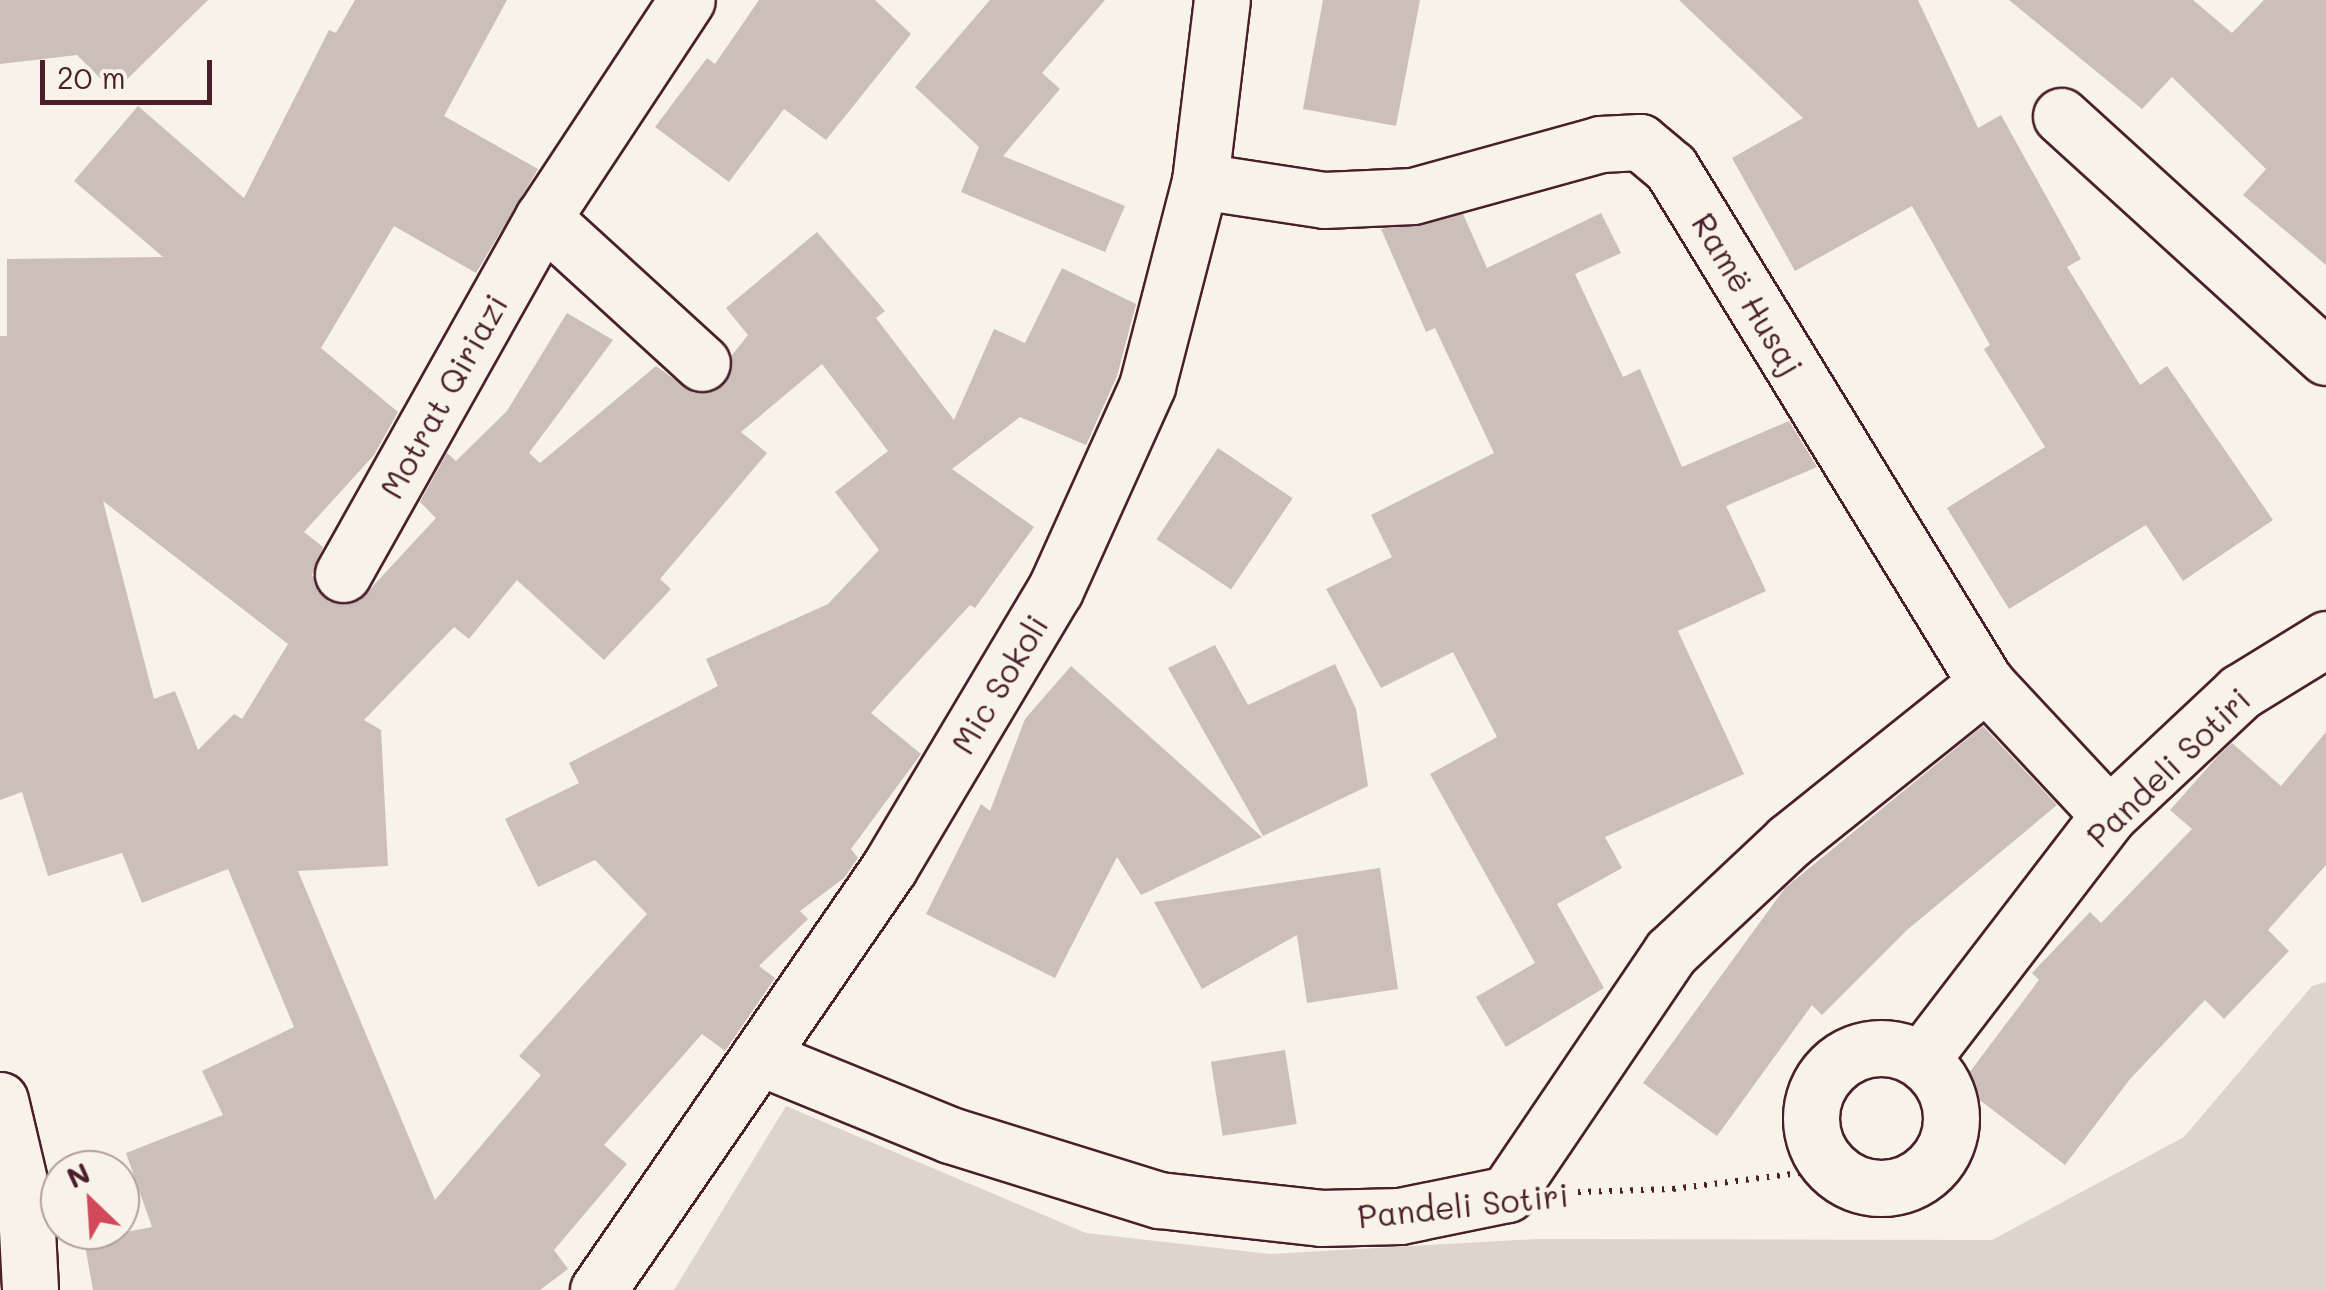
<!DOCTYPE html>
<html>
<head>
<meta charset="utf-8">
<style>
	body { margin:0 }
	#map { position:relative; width:2326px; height:1290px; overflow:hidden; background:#f7f3e8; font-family:Mali,sans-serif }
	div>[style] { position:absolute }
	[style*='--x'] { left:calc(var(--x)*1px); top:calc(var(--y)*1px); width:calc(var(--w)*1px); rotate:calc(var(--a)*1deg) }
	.green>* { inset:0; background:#ded4cc }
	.building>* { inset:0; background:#ccbfb9; transform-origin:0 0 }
	.path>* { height:6px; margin-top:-3px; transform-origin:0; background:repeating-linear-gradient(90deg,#4a1f2b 0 2.5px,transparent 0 10.5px) }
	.roads { filter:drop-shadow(2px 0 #4a1f2b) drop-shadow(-2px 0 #4a1f2b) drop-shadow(0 2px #4a1f2b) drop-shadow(0 -2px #4a1f2b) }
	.minor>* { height:55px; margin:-27.5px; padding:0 27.5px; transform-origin:27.5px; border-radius:27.5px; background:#f7f3e8 }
	.minor>.ring { margin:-27.5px; padding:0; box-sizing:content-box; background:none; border:55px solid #f7f3e8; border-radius:50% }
	span { translate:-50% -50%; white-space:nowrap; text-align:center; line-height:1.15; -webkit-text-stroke:9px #f7f3e8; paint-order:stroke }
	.street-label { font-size:32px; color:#4a1f2b }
	.north { position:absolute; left:40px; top:1150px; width:100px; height:100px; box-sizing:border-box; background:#f7f3e8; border:2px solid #b29e9c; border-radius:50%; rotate:335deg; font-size:28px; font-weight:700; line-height:40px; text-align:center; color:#4a1f2b }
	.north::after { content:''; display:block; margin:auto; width:35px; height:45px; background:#d1495b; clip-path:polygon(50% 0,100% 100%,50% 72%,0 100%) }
	.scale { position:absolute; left:40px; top:60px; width:172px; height:45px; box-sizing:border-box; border:5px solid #4a1f2b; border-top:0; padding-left:12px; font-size:30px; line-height:35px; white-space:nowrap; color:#4a1f2b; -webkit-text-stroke:8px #f7f3e8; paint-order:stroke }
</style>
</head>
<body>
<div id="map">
	<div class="green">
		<i style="clip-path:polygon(2326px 982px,2326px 1290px,674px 1290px,786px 1106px,1086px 1233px,1270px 1254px,1536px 1239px,1992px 1240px,2184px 1137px,2312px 986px)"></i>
	</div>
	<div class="building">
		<i style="clip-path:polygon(0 0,208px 0,114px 92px,77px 55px,0 64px)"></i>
		<i style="clip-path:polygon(evenodd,355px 0,507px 0,444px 116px,538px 169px,476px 273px,394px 226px,321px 348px,398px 412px,374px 455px,304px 532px,323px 547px,312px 575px,329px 602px,360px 600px,436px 518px,420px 502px,447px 453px,456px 461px,507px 411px,567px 313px,613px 340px,529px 453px,540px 463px,656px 366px,694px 393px,724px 385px,732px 355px,748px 335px,726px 308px,817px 232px,885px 311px,876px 318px,954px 420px,994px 329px,1025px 343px,1062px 268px,1136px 304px,1117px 376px,1086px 445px,1020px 417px,952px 469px,1034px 527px,975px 608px,970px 605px,871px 713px,921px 754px,851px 849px,858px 858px,844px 878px,800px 911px,808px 919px,759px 966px,775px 978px,725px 1051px,702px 1034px,604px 1145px,627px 1164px,554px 1250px,568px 1269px,540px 1290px,93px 1290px,84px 1240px,152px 1227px,126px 1153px,223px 1115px,202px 1071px,294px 1027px,228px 869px,142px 903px,122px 853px,48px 876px,22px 792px,0 800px,0 336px,7px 336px,7px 259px,163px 257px,74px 181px,138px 106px,244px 198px,329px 30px,336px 33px,355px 0,822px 364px,888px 451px,835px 492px,879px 550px,828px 604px,706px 659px,718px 686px,569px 763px,579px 783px,505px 819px,538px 887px,595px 860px,647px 914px,519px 1056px,541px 1075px,435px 1200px,298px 871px,388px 866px,381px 730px,364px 720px,454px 627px,469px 639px,517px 580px,604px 660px,671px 589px,660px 579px,767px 453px,741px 432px,822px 364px,355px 0,103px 501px,288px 644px,242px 719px,234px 714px,198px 750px,175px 691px,154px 699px,103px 501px)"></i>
		<i style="clip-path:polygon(759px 0,875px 0,911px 34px,826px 140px,784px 109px,729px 182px,655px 127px,707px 58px,715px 64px)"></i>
		<i style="clip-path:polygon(990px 0,1105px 0,1042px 73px,1060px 89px,1003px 156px,1125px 206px,1105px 252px,961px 192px,979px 147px,915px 87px)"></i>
		<i style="clip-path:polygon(1323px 0,1420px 0,1396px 126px,1303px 109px)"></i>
		<i style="clip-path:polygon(1679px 0,1918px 0,1978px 128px,2001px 115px,2081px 259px,2067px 267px,2140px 385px,2167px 366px,2273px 520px,2183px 581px,2146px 525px,2009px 609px,1947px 508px,2045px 447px,1984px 349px,1990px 345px,1912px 206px,1795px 271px,1732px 158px,1803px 118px)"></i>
		<i style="clip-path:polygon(2009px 0,2193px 0,2232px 33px,2264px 0,2326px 0,2326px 265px,2243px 195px,2266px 169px,2172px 77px,2142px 109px)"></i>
		<i style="clip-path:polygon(1601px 213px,1621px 253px,1575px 274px,1623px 377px,1640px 369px,1682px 467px,1789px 421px,1817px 467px,1726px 506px,1766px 591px,1678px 631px,1744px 774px,1605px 837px,1622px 868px,1557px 904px,1604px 988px,1506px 1047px,1476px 997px,1535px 963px,1430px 774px,1497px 737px,1453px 652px,1381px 688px,1326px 589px,1392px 557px,1371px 515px,1494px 453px,1435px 328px,1426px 332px,1381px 229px,1463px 214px,1487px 268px)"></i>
		<i style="left:1218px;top:448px;width:90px;height:110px;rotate:34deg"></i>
		<i style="clip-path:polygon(1215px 645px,1248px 705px,1335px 664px,1356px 709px,1368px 786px,1263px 836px,1168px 668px)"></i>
		<i style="clip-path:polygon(1071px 666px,1262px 837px,1141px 895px,1117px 857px,1055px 978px,926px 914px,981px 804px,990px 811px,1025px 719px)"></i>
		<i style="clip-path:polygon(1983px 726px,2057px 805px,1907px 930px,1822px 1015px,1812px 1005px,1717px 1136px,1643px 1083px,1785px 888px)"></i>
		<i style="clip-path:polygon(2326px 732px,2326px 865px,2268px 930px,2289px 951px,2224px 1019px,2205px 1000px,2130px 1079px,2065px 1165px,1960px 1085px,2039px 980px,2032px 973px,2090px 912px,2101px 923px,2192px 829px,2170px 810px,2218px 756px,2232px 743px,2281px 786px)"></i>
		<i style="clip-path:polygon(1380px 868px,1398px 989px,1307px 1003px,1297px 935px,1202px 989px,1154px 902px)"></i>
		<i style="left:1285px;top:1050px;width:75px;height:75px;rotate:81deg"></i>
	</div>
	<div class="path">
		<i style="--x:1578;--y:1192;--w:95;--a:-1.8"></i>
		<i style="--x:1673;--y:1189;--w:160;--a:-7.2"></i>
	</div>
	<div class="roads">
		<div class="minor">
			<i style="--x:2061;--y:116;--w:358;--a:42.3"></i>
			<i style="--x:1200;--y:181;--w:125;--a:8.7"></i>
			<i style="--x:1324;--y:200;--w:89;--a:-2.6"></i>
			<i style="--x:1413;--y:196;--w:194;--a:-15.5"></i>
			<i style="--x:1600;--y:144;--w:40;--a:-2.9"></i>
			<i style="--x:1640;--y:142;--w:40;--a:40"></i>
			<i style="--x:1671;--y:168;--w:604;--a:58.55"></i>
			<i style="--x:1986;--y:683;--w:180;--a:47"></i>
			<i style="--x:543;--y:218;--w:215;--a:42.4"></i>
			<i style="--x:343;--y:574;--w:408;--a:-60.7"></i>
			<i style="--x:543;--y:218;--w:261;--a:-56.6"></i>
			<i class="ring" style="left:1811px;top:1048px;width:85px;height:85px"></i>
			<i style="--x:759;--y:1057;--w:206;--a:22.2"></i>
			<i style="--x:950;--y:1135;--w:219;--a:17.3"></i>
			<i style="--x:1159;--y:1200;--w:163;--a:6.3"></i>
			<i style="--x:1321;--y:1218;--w:79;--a:-1.5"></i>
			<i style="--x:1400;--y:1216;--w:109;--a:-11.6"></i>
			<i style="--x:1507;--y:1194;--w:292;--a:-55.9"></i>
			<i style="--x:1671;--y:952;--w:162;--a:-43.2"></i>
			<i style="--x:1789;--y:841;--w:253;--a:-38.7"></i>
			<i style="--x:1921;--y:1060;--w:309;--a:-52.5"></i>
			<i style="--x:2109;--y:815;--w:180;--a:-43.2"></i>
			<i style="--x:2240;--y:692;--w:101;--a:-31.6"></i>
			<i style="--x:0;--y:1100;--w:113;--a:76.7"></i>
			<i style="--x:26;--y:1210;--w:80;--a:87.1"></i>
			<i style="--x:598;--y:1290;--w:513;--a:-55.41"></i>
			<i style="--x:889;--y:868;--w:324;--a:-59.2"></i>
			<i style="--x:1055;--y:590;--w:224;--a:-65.7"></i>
			<i style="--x:1147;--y:386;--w:212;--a:-75.5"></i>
			<i style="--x:1200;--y:181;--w:182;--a:-83.1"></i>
		</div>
	</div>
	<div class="street-label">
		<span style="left:1748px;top:294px;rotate:59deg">Ramë Husaj</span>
		<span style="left:443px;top:396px;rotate:-61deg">Motrat Qiriazi</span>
		<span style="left:999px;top:684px;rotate:-59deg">Mic Sokoli</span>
		<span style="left:2168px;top:767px;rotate:-44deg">Pandeli Sotiri</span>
		<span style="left:1463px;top:1205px;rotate:-6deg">Pandeli Sotiri</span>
	</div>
	<div class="north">N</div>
	<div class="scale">20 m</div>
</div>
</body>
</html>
